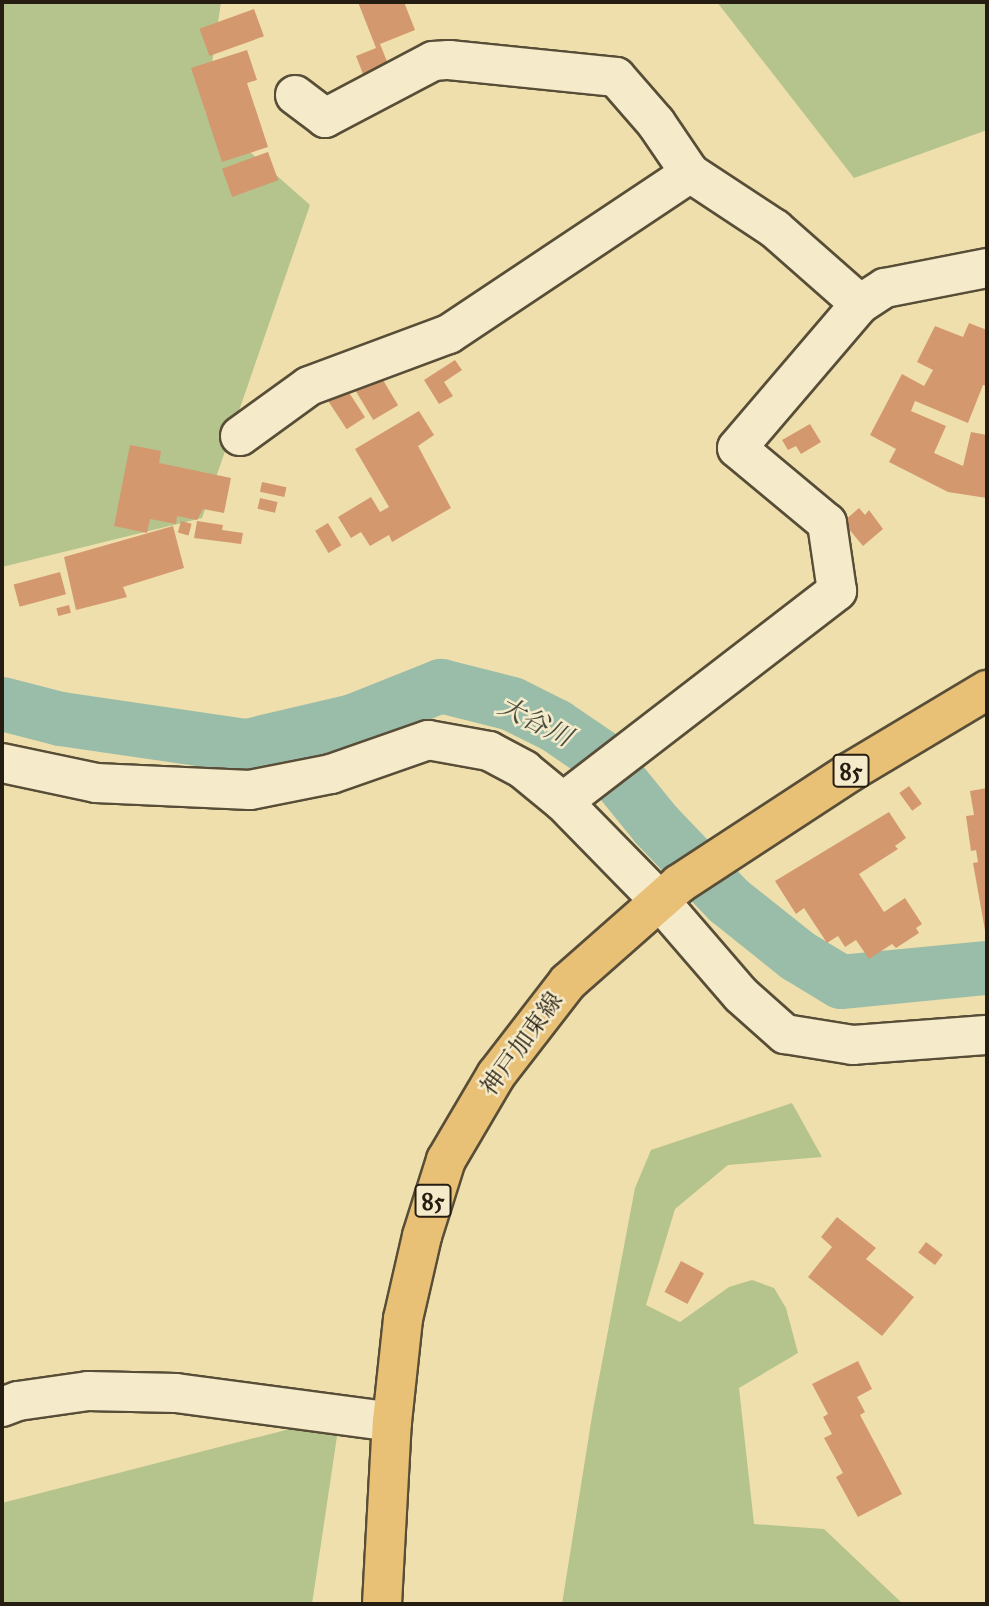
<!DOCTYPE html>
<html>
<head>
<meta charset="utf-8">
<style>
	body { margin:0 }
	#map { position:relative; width:989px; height:1606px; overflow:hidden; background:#efdfac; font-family:"IM FELL Great Primer","Noto Serif JP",serif }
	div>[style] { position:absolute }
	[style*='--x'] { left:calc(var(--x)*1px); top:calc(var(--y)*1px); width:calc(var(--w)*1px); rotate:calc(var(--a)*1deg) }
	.green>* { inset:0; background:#b5c38d }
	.river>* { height:54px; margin:-27px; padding:0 27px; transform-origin:27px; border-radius:27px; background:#9abdaa }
	.building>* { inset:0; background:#d4986f; transform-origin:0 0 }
	.roads { filter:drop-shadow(2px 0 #584e38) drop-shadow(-2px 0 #584e38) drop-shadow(0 2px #584e38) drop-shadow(0 -2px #584e38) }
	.minor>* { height:38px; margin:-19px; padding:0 19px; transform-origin:19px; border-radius:19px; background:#f5eac9 }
	.major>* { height:38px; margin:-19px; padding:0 19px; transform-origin:19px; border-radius:19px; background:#e8c076 }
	span { translate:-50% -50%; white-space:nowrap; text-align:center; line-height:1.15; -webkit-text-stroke:5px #f5eac9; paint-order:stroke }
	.shield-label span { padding:2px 5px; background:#f5eac9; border:2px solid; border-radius:5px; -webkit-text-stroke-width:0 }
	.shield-label { font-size:23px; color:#251d12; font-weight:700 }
	.street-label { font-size:24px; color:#251d12 }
	.water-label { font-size:26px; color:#484d40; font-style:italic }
	.frame { position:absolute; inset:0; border:4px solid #251d12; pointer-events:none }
</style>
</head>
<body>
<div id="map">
	<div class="green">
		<i style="clip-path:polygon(2px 2px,221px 2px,205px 112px,310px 205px,202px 518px,2px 567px)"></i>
		<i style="clip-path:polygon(717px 2px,987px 2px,987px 130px,854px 178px)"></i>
		<i style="clip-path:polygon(792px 1103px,822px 1157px,728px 1165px,675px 1209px,646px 1305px,680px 1322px,729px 1287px,752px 1280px,774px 1288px,786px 1308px,798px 1353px,739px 1388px,754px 1524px,824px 1529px,903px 1604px,562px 1604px,593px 1410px,635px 1188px,651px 1150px)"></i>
		<i style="clip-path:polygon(340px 1416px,312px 1604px,2px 1604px,2px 1503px)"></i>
	</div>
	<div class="river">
		<i style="--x:2;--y:704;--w:61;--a:14.3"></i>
		<i style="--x:61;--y:719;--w:188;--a:8.3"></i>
		<i style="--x:247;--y:746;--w:109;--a:-13.3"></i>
		<i style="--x:353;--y:721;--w:95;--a:-21.7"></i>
		<i style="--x:441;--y:686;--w:73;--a:14.2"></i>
		<i style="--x:512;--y:704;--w:49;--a:26.6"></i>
		<i style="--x:556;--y:726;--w:53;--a:34.3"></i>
		<i style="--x:600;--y:756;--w:89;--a:50.9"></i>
		<i style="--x:656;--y:825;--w:105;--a:46.2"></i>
		<i style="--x:729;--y:901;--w:88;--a:38.6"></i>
		<i style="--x:798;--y:956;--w:50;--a:31.2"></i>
		<i style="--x:841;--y:982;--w:147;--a:-5.5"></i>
	</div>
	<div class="building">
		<i style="clip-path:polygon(358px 2px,404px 2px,415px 30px,380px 44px,388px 64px,363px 74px,356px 56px,376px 48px)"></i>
		<i style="left:254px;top:9px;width:29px;height:58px;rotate:70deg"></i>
		<i style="clip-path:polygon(247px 50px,257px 80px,247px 83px,268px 147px,222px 162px,191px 68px)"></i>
		<i style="left:268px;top:152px;width:30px;height:49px;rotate:70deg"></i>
		<i style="clip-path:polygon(969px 323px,987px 330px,987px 386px,983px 385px,968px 423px,915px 401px,911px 411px,946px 426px,934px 453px,963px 466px,971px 432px,987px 435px,987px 498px,948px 492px,889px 462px,896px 449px,870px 435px,902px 374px,924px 386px,933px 370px,917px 362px,935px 326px,963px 337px)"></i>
		<i style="clip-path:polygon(455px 360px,462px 370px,444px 382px,453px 396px,439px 404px,424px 380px)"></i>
		<i style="left:377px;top:370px;width:41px;height:29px;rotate:59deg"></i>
		<i style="left:346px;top:388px;width:35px;height:22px;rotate:57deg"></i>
		<i style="clip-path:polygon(419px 411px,434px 435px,418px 446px,451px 508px,392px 542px,389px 535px,370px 546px,361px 532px,351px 538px,338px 517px,371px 497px,380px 512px,389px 507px,355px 449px)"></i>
		<i style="clip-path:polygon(810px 424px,821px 442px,801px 454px,796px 446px,788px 450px,782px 440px)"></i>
		<i style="clip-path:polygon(130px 445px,161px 451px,159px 463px,231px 478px,224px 513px,203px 509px,197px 520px,177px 516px,176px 524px,150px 519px,147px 533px,114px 526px)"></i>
		<i style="left:262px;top:482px;width:25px;height:10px;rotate:12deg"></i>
		<i style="left:260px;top:498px;width:18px;height:11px;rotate:13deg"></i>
		<i style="clip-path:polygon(859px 508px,865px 515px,869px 510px,883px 529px,863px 546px,843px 522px)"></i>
		<i style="left:181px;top:521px;width:11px;height:12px;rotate:15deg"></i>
		<i style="clip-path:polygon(197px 521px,223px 525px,222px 530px,243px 533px,241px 544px,194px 538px)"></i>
		<i style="left:328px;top:523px;width:26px;height:15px;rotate:59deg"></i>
		<i style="clip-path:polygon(173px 526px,184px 568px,123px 587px,127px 597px,76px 610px,64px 557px)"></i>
		<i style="left:60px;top:572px;width:23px;height:48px;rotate:75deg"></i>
		<i style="left:69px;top:605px;width:8px;height:13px;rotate:76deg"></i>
		<i style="left:909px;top:786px;width:22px;height:12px;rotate:54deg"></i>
		<i style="clip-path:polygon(987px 788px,987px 936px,986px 936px,973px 863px,978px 862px,976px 850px,971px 851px,966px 816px,974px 815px,970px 791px)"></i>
		<i style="clip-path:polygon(889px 812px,906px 838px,895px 846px,898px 849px,859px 874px,884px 912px,905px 898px,922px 924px,916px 928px,919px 933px,896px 948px,892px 944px,869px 959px,856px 940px,845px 947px,838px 936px,827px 943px,804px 908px,796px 914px,775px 881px)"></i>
		<i style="clip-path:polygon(837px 1217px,876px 1248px,866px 1259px,914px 1297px,882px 1336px,808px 1277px,832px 1247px,821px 1237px)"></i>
		<i style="left:926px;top:1242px;width:21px;height:13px;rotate:37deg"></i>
		<i style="left:681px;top:1261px;width:26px;height:35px;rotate:28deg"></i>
		<i style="clip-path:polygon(858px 1361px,872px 1389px,857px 1397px,865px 1412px,860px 1415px,902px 1494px,858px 1517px,836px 1477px,843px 1473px,824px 1438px,832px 1434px,823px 1417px,828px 1414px,812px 1384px)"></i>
	</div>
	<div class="roads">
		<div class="minor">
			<i style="--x:295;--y:95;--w:38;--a:37"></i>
			<i style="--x:325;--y:118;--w:122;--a:-27.8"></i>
			<i style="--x:433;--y:61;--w:16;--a:-4"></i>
			<i style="--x:449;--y:60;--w:168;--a:5.8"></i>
			<i style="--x:616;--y:77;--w:61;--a:49"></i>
			<i style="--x:656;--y:123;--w:60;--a:55.8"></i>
			<i style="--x:690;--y:173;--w:102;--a:33.4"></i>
			<i style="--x:775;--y:229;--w:113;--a:41.4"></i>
			<i style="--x:240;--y:436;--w:85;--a:-35.9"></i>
			<i style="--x:309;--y:386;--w:149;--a:-20.4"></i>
			<i style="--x:449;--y:334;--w:290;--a:-33.7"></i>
			<i style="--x:2;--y:763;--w:96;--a:12"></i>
			<i style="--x:96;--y:783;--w:154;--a:2.6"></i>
			<i style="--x:250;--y:790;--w:83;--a:-11.2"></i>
			<i style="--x:331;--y:774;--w:103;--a:-19.3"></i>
			<i style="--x:428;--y:740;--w:62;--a:10.2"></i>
			<i style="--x:489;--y:751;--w:40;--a:28"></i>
			<i style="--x:524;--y:770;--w:50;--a:39.4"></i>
			<i style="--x:563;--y:802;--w:137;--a:45.6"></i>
			<i style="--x:659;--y:900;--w:125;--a:49.2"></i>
			<i style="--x:741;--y:995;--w:59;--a:41.6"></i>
			<i style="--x:785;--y:1034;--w:69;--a:9.2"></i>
			<i style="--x:853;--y:1045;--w:134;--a:-4.3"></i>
			<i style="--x:563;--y:802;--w:346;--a:-37.6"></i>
			<i style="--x:837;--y:591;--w:69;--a:-98.4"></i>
			<i style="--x:827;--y:523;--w:117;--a:-140.2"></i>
			<i style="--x:737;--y:448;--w:189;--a:-49.5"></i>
			<i style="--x:860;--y:304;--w:30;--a:-33"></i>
			<i style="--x:885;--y:288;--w:104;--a:-11.1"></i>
			<i style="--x:2;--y:1407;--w:17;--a:-21"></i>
			<i style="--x:18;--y:1401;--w:71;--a:-8.1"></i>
			<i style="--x:88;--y:1391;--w:88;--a:1.3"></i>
			<i style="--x:176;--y:1393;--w:218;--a:7.6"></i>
		</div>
		<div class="major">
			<i style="--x:382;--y:1604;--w:182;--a:-86.9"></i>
			<i style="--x:392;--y:1422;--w:104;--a:-83.9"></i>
			<i style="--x:403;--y:1319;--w:85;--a:-77.1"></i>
			<i style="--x:422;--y:1236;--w:80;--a:-72.5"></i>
			<i style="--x:446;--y:1160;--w:99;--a:-59.5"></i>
			<i style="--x:496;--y:1075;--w:118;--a:-52.3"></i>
			<i style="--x:568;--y:982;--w:148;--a:-41.4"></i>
			<i style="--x:679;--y:884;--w:204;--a:-33.2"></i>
			<i style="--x:850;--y:772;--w:160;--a:-30.9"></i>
		</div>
	</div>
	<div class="shield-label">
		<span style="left:851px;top:771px">85</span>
		<span style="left:433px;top:1201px">85</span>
	</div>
	<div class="street-label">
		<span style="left:522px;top:1044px;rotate:-54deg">神戸加東線</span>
	</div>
	<div class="water-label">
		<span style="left:535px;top:722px;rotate:27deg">大谷川</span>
	</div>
	<div class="frame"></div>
</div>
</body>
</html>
